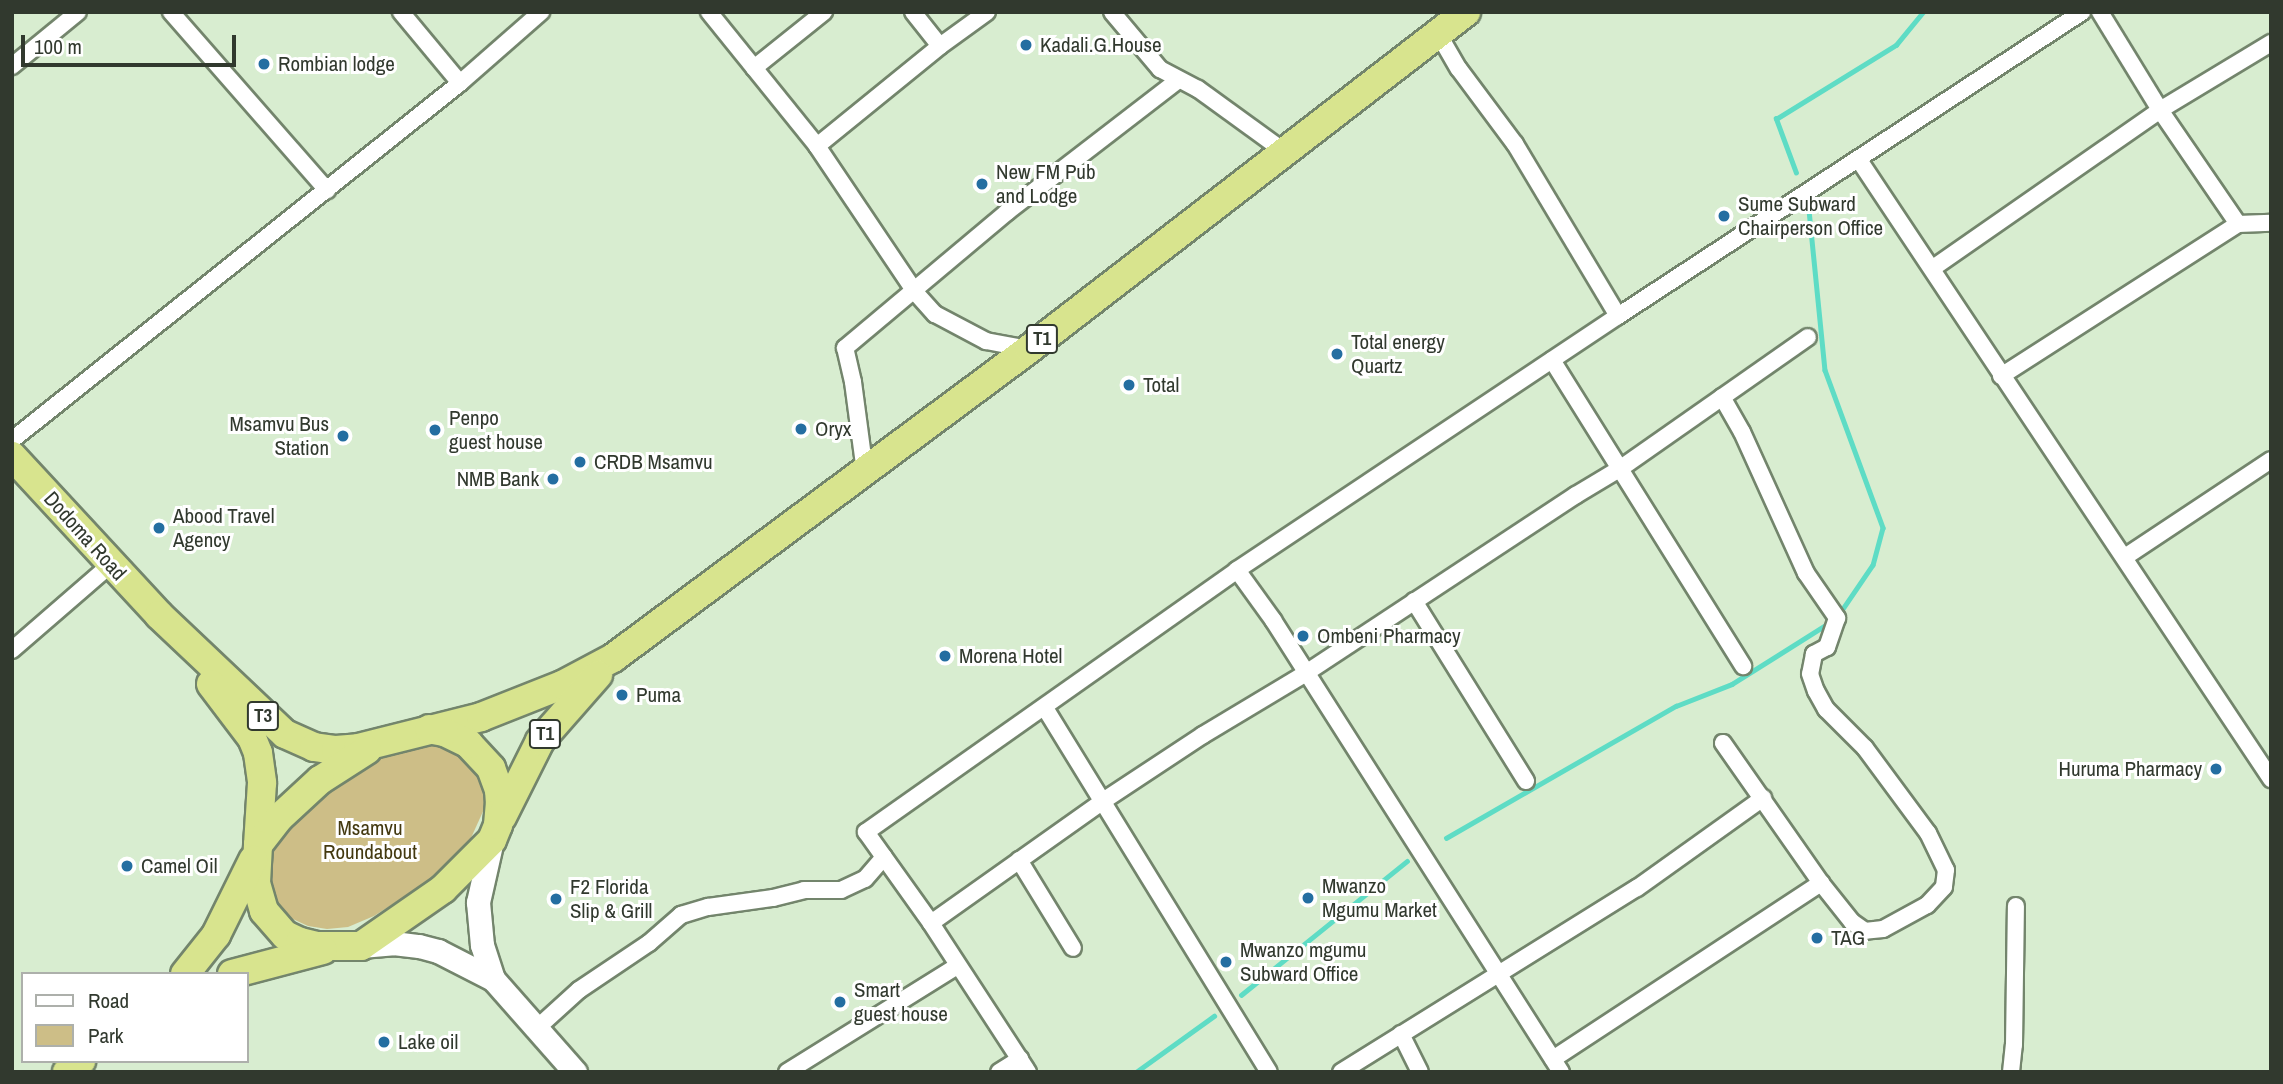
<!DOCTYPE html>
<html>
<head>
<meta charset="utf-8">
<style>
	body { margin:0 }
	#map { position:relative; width:2283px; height:1084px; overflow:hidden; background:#d8edd0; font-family:"Archivo Narrow",sans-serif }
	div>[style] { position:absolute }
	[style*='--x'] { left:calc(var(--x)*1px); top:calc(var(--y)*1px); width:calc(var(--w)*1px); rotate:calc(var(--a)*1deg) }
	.green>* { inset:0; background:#cdbe87 }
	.stream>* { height:4.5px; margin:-2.25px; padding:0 2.25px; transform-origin:2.25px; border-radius:2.25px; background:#5edcc5 }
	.roads { filter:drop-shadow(2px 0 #73856c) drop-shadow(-2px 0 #73856c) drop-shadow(0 2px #73856c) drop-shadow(0 -2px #73856c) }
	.minor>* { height:16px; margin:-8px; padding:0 8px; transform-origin:8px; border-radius:8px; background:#fff }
	.secondary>* { height:23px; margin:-11.5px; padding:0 11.5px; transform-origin:11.5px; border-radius:11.5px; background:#fff }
	.trunk>* { height:28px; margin:-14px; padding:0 14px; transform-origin:14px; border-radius:14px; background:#d8e48e }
	.dots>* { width:19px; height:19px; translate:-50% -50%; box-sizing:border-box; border:4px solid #fff; border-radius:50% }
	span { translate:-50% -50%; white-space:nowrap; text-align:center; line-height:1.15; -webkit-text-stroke:6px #fff; paint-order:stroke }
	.shield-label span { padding:2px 5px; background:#fff; border:2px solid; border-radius:5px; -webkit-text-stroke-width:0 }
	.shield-label { font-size:19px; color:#31392e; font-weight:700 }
	.poi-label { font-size:21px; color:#31392e }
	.left { translate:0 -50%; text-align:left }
	.right { translate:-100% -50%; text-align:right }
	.street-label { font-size:21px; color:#31392e }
	.park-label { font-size:21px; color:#433910 }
	.frame { position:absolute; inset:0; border:14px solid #31392e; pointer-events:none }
	.legend { position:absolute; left:21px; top:972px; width:228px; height:91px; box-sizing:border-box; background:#fff; border:2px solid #adb0ab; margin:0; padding:9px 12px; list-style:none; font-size:21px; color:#31392e }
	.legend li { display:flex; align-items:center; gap:14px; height:35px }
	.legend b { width:35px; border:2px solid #adb0ab }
	.scale { position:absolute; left:21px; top:35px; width:215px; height:32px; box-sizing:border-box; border:4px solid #31392e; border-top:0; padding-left:9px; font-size:21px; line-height:24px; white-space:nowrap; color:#31392e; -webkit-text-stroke:5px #fff; paint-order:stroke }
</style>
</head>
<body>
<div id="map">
	<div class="green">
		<i style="clip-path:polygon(425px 741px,452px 745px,481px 777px,485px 807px,471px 838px,426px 883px,374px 916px,348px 927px,327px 929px,308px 926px,282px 914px,271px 902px,266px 866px,271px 849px,306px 803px,372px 760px)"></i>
	</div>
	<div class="stream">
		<i style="--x:1796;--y:173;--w:58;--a:-110.3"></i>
		<i style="--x:1776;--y:119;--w:141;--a:-31.7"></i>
		<i style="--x:1896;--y:45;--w:43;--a:-50.7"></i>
		<i style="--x:1809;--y:210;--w:161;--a:84.3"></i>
		<i style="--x:1825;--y:370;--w:168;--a:69.8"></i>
		<i style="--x:1883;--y:528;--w:38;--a:105"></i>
		<i style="--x:1873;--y:565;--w:60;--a:124.2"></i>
		<i style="--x:1446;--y:838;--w:265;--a:-29.9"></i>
		<i style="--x:1676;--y:706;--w:60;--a:-21.4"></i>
		<i style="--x:1732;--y:684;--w:115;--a:-32.2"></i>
		<i style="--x:1241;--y:995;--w:213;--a:-38.9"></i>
		<i style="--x:1136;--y:1072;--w:96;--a:-35.7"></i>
	</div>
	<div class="roads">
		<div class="minor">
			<i style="--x:171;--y:12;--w:237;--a:48.8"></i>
			<i style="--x:401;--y:12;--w:92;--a:50.3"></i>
			<i style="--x:709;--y:12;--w:172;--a:51.1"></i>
			<i style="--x:817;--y:146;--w:176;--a:56.1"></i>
			<i style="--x:915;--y:292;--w:30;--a:48"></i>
			<i style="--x:935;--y:314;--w:58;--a:27.9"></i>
			<i style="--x:986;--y:341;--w:44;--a:10.5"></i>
			<i style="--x:913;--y:12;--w:43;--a:51.5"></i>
			<i style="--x:1112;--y:12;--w:75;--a:49.9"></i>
			<i style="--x:1160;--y:69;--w:43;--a:27.8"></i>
			<i style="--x:1198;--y:89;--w:107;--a:35.9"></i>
			<i style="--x:2100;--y:12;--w:115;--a:58.5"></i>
			<i style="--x:2160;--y:110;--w:138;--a:55.6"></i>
			<i style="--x:1439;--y:35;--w:39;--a:60"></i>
			<i style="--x:1459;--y:69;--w:94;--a:53.3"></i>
			<i style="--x:1515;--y:144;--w:200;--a:59.1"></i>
			<i style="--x:12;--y:66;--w:85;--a:-39.3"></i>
			<i style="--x:754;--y:68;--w:90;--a:-38.7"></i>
			<i style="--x:817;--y:146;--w:159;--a:-39.1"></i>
			<i style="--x:940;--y:46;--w:58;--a:-35.9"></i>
			<i style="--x:1859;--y:160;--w:744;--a:56.35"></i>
			<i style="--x:1933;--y:268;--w:277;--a:-34.8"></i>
			<i style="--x:2160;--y:110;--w:130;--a:-31.1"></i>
			<i style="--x:1552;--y:360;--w:361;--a:58"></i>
			<i style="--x:2001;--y:376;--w:282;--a:-32.7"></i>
			<i style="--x:2238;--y:224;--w:33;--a:-2"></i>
			<i style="--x:1722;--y:397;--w:40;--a:60.3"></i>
			<i style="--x:1742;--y:432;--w:155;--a:65.6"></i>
			<i style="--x:1806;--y:573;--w:55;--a:55.4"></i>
			<i style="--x:1837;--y:618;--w:31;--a:109"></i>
			<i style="--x:1827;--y:647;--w:15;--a:152"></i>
			<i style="--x:1814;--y:654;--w:20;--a:101"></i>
			<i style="--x:1810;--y:674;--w:18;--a:71"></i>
			<i style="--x:1816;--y:691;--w:21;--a:61"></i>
			<i style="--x:1826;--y:709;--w:55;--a:45"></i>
			<i style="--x:1865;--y:748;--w:106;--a:53.5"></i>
			<i style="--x:1928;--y:833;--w:41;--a:64.1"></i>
			<i style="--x:1946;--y:870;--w:17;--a:97"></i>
			<i style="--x:1944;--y:887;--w:25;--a:133"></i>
			<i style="--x:1927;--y:905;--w:50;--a:151.4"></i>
			<i style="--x:1883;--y:929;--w:18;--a:174"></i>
			<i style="--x:1865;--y:931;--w:16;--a:-145"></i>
			<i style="--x:1852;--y:922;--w:50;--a:-128.5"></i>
			<i style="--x:1821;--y:883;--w:171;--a:-125"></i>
			<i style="--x:12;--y:440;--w:573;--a:-38.55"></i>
			<i style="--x:460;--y:83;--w:108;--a:-41.2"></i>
			<i style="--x:865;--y:472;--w:91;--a:-97.6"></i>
			<i style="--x:853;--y:382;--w:35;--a:-103"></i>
			<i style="--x:845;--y:348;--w:212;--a:-40"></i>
			<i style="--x:1007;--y:212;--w:215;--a:-37.6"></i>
			<i style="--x:2125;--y:557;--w:175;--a:-33.6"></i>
			<i style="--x:1237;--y:570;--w:62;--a:54.2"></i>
			<i style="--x:1273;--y:620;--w:536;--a:57.5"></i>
			<i style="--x:1414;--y:601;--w:212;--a:58.1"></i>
			<i style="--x:12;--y:650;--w:130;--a:-40.9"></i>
			<i style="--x:1045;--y:708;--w:427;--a:58.4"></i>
			<i style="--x:1019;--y:860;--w:103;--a:58.5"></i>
			<i style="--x:931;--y:923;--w:211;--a:-35.3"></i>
			<i style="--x:1103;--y:801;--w:120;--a:-33.4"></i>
			<i style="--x:1203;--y:735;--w:120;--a:-31"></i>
			<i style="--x:1306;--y:673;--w:323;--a:-33.4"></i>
			<i style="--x:1576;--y:495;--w:52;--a:-31"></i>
			<i style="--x:1621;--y:468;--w:228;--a:-35"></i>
			<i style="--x:536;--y:1029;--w:58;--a:-42.2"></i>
			<i style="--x:579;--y:990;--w:84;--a:-33.9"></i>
			<i style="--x:649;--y:943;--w:43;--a:-41.2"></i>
			<i style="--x:681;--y:915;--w:28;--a:-17"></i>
			<i style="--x:708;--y:907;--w:66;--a:-7.9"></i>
			<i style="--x:773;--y:898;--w:32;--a:-14"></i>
			<i style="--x:804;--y:890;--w:37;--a:0"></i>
			<i style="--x:841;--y:890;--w:26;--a:-25"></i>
			<i style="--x:865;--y:879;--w:29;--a:-49"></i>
			<i style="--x:1401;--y:1034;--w:42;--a:63.4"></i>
			<i style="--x:1553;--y:1059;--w:321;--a:-33.3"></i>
			<i style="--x:787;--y:1072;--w:200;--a:-31.9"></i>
			<i style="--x:999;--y:1072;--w:25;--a:-32"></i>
			<i style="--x:1028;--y:1072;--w:178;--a:-123.1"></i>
			<i style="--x:931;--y:923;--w:112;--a:-125.5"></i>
			<i style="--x:866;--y:832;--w:454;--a:-35.2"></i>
			<i style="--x:1237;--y:570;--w:458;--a:-33.7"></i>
			<i style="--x:1618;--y:316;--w:555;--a:-33.23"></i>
			<i style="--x:1341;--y:1072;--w:349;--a:-31.9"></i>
			<i style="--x:1637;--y:888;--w:155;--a:-35.5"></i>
			<i style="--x:2011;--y:1072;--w:27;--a:-84"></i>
			<i style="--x:2014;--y:1045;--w:139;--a:-89.2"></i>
		</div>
		<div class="secondary">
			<i style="--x:492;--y:840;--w:64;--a:102.7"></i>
			<i style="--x:478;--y:902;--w:43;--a:84.7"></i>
			<i style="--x:482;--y:945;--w:36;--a:72"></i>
			<i style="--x:361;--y:946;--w:32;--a:-5"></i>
			<i style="--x:393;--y:943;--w:26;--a:7"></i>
			<i style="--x:419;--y:946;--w:20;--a:15"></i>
			<i style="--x:438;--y:951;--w:62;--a:27"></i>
			<i style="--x:493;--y:979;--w:124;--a:48.6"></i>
		</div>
		<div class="trunk">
			<i style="--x:12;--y:456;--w:217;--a:47.2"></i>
			<i style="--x:159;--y:615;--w:173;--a:43.4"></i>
			<i style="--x:285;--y:734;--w:32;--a:24"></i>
			<i style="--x:314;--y:747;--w:22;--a:8"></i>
			<i style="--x:336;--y:750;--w:22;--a:-5"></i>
			<i style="--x:358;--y:748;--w:127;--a:-14.1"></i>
			<i style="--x:481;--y:717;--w:87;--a:-21.6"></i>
			<i style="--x:562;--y:685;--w:58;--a:-27.9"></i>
			<i style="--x:613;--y:658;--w:518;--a:-36.6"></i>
			<i style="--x:1029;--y:349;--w:552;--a:-37.64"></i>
			<i style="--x:211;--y:684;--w:68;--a:52.8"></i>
			<i style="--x:252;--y:738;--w:16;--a:68"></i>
			<i style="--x:258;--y:753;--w:30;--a:82"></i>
			<i style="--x:262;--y:783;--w:62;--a:93.7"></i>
			<i style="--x:367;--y:750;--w:56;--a:147.4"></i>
			<i style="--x:320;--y:780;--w:56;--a:137.2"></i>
			<i style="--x:279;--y:818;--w:34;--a:128"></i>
			<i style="--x:258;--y:845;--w:38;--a:93"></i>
			<i style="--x:256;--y:883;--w:29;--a:74"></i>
			<i style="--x:264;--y:911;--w:32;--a:49"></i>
			<i style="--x:285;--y:935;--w:17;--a:25"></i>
			<i style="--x:300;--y:942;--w:18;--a:13"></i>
			<i style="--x:318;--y:946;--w:43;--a:0"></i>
			<i style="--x:361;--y:946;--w:100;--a:-34.8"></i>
			<i style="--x:443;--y:889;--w:69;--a:-45"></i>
			<i style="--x:492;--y:840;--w:16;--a:-68"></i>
			<i style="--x:498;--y:825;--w:21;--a:-85"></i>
			<i style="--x:500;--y:804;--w:14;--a:-94"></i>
			<i style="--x:499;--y:790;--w:23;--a:-110"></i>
			<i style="--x:491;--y:768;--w:33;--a:-133"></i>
			<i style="--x:469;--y:744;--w:28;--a:-154"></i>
			<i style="--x:444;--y:732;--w:15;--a:-169"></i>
			<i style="--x:502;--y:817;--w:85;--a:-63.4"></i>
			<i style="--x:540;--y:741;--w:88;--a:-48.7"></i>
			<i style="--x:185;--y:974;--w:50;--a:-51.5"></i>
			<i style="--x:216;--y:935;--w:84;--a:-63.7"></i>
			<i style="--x:232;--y:974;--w:94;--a:-14.8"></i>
			<i style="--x:67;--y:1072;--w:18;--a:-38"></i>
		</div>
	</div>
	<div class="dots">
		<i style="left:1026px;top:45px;background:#246ea1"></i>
		<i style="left:264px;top:64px;background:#246ea1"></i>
		<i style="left:982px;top:184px;background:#246ea1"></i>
		<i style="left:1724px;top:216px;background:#246ea1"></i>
		<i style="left:1337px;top:354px;background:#246ea1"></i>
		<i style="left:1129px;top:385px;background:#246ea1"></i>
		<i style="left:801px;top:429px;background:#246ea1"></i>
		<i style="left:435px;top:430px;background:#246ea1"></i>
		<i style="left:343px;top:436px;background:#246ea1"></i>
		<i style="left:580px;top:462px;background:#246ea1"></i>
		<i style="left:553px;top:479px;background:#246ea1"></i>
		<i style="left:159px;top:528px;background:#246ea1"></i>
		<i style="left:1303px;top:636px;background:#246ea1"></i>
		<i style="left:945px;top:656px;background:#246ea1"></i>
		<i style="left:622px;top:695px;background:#246ea1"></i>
		<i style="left:2216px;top:769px;background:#246ea1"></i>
		<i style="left:127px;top:866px;background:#246ea1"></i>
		<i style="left:1308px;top:898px;background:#246ea1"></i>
		<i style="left:556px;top:899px;background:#246ea1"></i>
		<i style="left:1817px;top:938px;background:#246ea1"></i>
		<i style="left:1226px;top:962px;background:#246ea1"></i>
		<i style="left:840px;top:1002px;background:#246ea1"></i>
		<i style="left:384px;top:1042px;background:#246ea1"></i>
	</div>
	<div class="shield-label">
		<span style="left:1042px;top:339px">T1</span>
		<span style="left:263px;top:716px">T3</span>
		<span style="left:545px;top:734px">T1</span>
	</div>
	<div class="poi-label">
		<span class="left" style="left:1040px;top:45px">Kadali.G.House</span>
		<span class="left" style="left:278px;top:64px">Rombian lodge</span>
		<span class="left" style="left:996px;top:184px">New FM Pub<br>and Lodge</span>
		<span class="left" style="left:1738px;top:216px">Sume Subward<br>Chairperson Office</span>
		<span class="left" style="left:1351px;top:354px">Total energy<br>Quartz</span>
		<span class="left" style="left:1143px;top:385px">Total</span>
		<span class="left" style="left:449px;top:430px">Penpo<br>guest house</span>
		<span class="right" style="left:329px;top:436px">Msamvu Bus<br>Station</span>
		<span class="left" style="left:815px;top:429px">Oryx</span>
		<span class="left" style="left:594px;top:462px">CRDB Msamvu</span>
		<span class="right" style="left:539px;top:479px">NMB Bank</span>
		<span class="left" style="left:173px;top:528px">Abood Travel<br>Agency</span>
		<span class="left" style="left:1317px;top:636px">Ombeni Pharmacy</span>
		<span class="left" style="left:959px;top:656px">Morena Hotel</span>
		<span class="left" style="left:636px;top:695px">Puma</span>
		<span class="right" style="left:2202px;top:769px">Huruma Pharmacy</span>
		<span class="left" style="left:141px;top:866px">Camel Oil</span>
		<span class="left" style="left:1322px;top:898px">Mwanzo<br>Mgumu Market</span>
		<span class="left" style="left:570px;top:899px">F2 Florida<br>Slip &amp; Grill</span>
		<span class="left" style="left:1831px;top:938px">TAG</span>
		<span class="left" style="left:1240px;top:962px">Mwanzo mgumu<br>Subward Office</span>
		<span class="left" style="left:854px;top:1002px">Smart<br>guest house</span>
		<span class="left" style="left:398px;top:1042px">Lake oil</span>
	</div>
	<div class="street-label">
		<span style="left:85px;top:536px;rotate:48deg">Dodoma Road</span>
	</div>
	<div class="park-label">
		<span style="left:370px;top:840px">Msamvu<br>Roundabout</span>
	</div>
	<div class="frame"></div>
	<ul class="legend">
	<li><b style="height:9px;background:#fff"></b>Road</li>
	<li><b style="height:19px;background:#cdbe87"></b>Park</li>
	</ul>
	<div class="scale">100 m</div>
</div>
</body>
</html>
